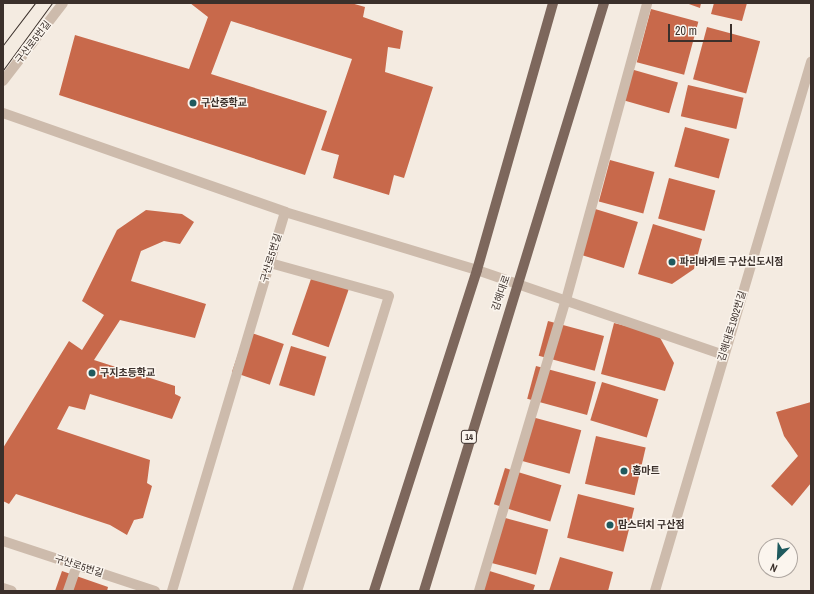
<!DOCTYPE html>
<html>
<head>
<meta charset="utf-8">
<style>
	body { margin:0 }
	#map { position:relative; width:814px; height:594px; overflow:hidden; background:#f4ebe1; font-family:"Archivo Narrow","Noto Sans KR",sans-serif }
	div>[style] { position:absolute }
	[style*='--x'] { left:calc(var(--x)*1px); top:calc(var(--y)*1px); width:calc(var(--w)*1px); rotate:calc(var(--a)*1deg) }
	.building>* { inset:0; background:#c8694b; transform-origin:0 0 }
	.minor>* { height:10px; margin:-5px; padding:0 5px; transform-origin:5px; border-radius:5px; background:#cdbbac }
	.major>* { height:10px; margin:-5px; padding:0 5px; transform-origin:5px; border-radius:5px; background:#7d675c }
	.tram>* { height:1px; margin:-0.5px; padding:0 0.5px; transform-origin:0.5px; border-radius:0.5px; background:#3b302b }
	.dots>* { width:11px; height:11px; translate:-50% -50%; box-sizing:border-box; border:2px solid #fbf5ee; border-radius:50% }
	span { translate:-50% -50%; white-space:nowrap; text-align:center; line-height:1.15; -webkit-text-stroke:3px #fbf5ee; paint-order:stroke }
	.shield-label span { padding:1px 3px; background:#fbf5ee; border:1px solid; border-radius:3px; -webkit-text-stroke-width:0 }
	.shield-label { font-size:9px; color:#3b302b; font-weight:700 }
	.street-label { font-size:10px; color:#3b302b }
	.poi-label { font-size:10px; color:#3b302b; font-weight:700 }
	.left { translate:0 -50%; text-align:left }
	.frame { position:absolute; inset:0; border:4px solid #3b302b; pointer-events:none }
	.north { position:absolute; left:758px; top:538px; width:40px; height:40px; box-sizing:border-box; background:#fbf5ee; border:1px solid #aea6a0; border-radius:50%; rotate:204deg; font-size:11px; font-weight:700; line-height:16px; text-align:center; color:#3b302b }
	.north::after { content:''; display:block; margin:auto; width:14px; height:18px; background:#1f5a5e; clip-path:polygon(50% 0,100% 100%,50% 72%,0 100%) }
	.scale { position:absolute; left:668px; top:24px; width:64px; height:18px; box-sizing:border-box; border:2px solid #3b302b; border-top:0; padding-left:5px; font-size:12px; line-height:14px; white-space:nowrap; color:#3b302b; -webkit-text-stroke:3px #fbf5ee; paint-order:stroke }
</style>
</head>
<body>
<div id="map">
	<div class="building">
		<i style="clip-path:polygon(190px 3px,351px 3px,365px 7px,363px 17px,403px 31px,400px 49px,388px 47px,385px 72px,433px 87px,404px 178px,394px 175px,389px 195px,333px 178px,339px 155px,321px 150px,352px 59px,231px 21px,211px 74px,327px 111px,305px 175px,59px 95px,75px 35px,189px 69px,208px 17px)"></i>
		<i style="clip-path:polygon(686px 3px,701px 3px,700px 8px)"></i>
		<i style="clip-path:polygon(714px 3px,747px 3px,742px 21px,711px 14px)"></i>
		<i style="left:651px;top:9px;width:49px;height:55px;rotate:15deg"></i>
		<i style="left:707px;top:27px;width:55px;height:54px;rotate:15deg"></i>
		<i style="left:627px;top:68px;width:53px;height:32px;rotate:16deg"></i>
		<i style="left:688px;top:85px;width:57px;height:32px;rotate:13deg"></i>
		<i style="left:685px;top:127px;width:46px;height:41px;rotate:15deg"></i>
		<i style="left:610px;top:160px;width:46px;height:43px;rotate:15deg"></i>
		<i style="left:669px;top:178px;width:48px;height:42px;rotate:15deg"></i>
		<i style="left:592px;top:208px;width:48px;height:48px;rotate:17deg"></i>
		<i style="clip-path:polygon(146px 210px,182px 214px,194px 222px,180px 244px,164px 241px,141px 251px,131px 281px,206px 304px,195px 338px,120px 320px,94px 360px,175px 386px,175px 394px,181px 397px,172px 419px,90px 394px,85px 410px,69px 406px,57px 429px,150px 460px,147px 483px,152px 486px,143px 518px,134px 520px,127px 535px,110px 525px,16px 494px,9px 504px,3px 501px,3px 448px,69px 341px,82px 350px,104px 315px,82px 301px,117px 230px)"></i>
		<i style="clip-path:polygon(653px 224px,702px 239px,694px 269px,672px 284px,638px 274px)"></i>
		<i style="left:312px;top:276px;width:39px;height:62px;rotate:19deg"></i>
		<i style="left:548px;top:321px;width:58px;height:36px;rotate:15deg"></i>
		<i style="clip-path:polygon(614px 323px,658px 334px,674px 363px,665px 391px,601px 374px)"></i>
		<i style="left:246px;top:331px;width:40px;height:43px;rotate:19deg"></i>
		<i style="left:291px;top:346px;width:37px;height:41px;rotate:17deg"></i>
		<i style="left:536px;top:366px;width:62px;height:34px;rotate:15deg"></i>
		<i style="left:602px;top:382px;width:59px;height:40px;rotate:17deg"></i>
		<i style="clip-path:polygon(811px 402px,811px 483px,792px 506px,771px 486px,798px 456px,784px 436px,776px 412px)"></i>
		<i style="left:532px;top:417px;width:51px;height:45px;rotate:15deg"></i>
		<i style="left:596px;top:436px;width:51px;height:49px;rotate:13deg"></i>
		<i style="left:505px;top:468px;width:59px;height:38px;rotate:17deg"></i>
		<i style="left:578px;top:494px;width:58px;height:45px;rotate:14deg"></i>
		<i style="left:498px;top:516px;width:52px;height:47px;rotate:15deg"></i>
		<i style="clip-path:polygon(560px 557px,613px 572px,608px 591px,549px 591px)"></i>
		<i style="clip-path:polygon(483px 569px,535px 585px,533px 591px,475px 591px)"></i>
		<i style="clip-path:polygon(62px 571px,108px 587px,107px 591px,55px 591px)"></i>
	</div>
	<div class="minor">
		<i style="--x:3;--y:81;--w:98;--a:-52.4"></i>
		<i style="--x:3;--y:113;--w:299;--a:19.3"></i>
		<i style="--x:285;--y:212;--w:201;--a:16.8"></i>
		<i style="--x:477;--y:270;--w:261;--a:19"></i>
		<i style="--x:270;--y:263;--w:123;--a:15.5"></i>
		<i style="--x:389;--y:296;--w:309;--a:107.3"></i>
		<i style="--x:3;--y:541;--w:160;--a:18.2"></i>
		<i style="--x:3;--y:588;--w:9;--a:18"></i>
		<i style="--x:68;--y:591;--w:28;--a:-71"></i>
		<i style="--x:172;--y:591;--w:395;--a:-73.4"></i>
		<i style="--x:479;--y:591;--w:304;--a:-73.4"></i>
		<i style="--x:566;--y:300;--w:308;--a:-74.7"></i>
		<i style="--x:655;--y:591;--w:552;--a:-73.57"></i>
	</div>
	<div class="major">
		<i style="--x:374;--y:591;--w:337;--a:-72.2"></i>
		<i style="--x:477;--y:270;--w:278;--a:-74.1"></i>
		<i style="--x:424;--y:591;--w:615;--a:-72.98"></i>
	</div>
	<div class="tram">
		<i style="--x:3;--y:45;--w:53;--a:-52.7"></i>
		<i style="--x:3;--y:70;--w:83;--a:-53.8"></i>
	</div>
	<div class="dots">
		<i style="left:193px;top:103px;background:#1f5a5e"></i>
		<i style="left:672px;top:262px;background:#1f5a5e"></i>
		<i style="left:92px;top:373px;background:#1f5a5e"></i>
		<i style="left:624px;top:471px;background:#1f5a5e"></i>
		<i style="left:610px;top:525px;background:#1f5a5e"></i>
	</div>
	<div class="shield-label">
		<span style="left:469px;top:437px">14</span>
	</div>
	<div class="street-label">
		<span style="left:33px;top:42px;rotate:-52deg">구산로5번길</span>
		<span style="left:271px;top:258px;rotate:-73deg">구산로5번길</span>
		<span style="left:501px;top:293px;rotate:-71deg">김해대로</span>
		<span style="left:732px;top:326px;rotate:-73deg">김해대로1902번길</span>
		<span style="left:79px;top:566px;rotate:18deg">구산로5번길</span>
	</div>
	<div class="poi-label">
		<span class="left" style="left:201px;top:103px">구산중학교</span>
		<span class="left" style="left:680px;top:262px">파리바게트 구산신도시점</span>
		<span class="left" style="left:100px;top:373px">구지초등학교</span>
		<span class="left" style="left:632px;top:471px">홈마트</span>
		<span class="left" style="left:618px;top:525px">맘스터치 구산점</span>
	</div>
	<div class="frame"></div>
	<div class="north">N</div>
	<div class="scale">20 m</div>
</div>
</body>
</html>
